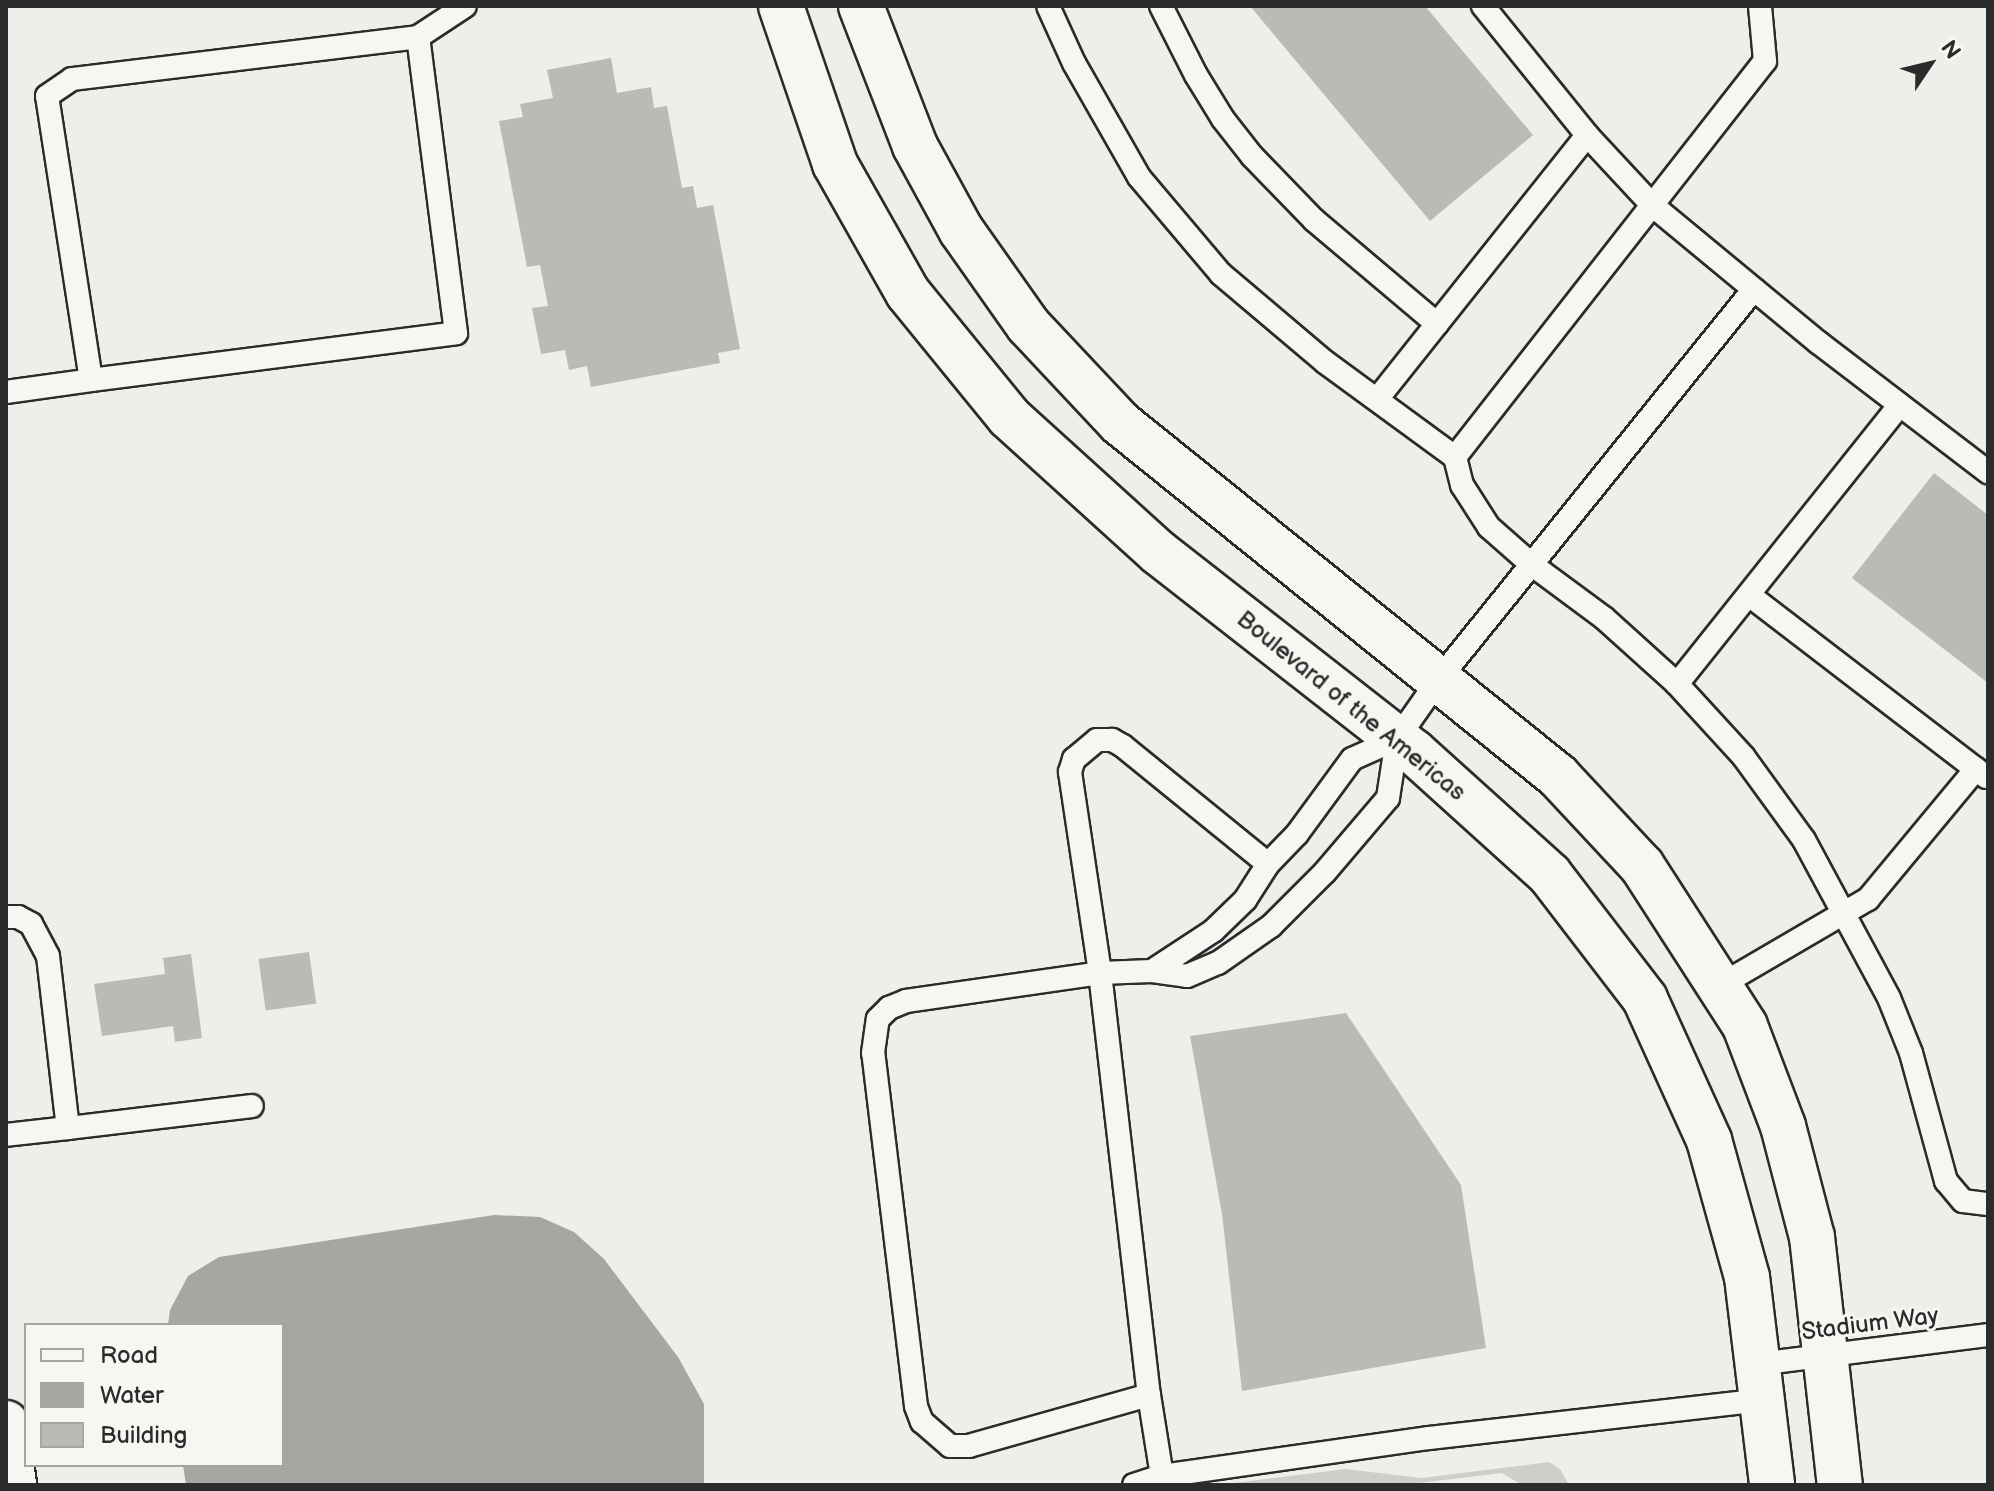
<!DOCTYPE html>
<html>
<head>
<meta charset="utf-8">
<style>
	body { margin:0 }
	#map { position:relative; width:1994px; height:1491px; overflow:hidden; background:#eeeeea; font-family:"Balsamiq Sans",sans-serif }
	div>[style] { position:absolute }
	[style*='--x'] { left:calc(var(--x)*1px); top:calc(var(--y)*1px); width:calc(var(--w)*1px); rotate:calc(var(--a)*1deg) }
	.green>* { inset:0; background:#cececa }
	.water>* { inset:0; background:#a6a6a3 }
	.building>* { inset:0; background:#babab7; transform-origin:0 0 }
	.roads { filter:drop-shadow(2px 0 #2b2b2b) drop-shadow(-2px 0 #2b2b2b) drop-shadow(0 2px #2b2b2b) drop-shadow(0 -2px #2b2b2b) }
	.service>* { height:22px; margin:-11px; padding:0 11px; transform-origin:11px; border-radius:11px; background:#f6f6f2 }
	.minor>* { height:44px; margin:-22px; padding:0 22px; transform-origin:22px; border-radius:22px; background:#f6f6f2 }
	.tertiary>* { height:44px; margin:-22px; padding:0 22px; transform-origin:22px; border-radius:22px; background:#f6f6f2 }
	span { translate:-50% -50%; white-space:nowrap; text-align:center; line-height:1.15; -webkit-text-stroke:6px #f6f6f2; paint-order:stroke }
	.street-label { font-size:24px; color:#2b2b2b }
	.frame { position:absolute; inset:0; border:8px solid #2b2b2b; pointer-events:none }
	.legend { position:absolute; left:24px; top:1323px; width:260px; height:144px; box-sizing:border-box; background:#f6f6f2; border:2px solid #a5a5a2; margin:0; padding:10px 14px; list-style:none; font-size:24px; color:#2b2b2b }
	.legend li { display:flex; align-items:center; gap:16px; height:40px }
	.legend b { width:40px; border:2px solid #a5a5a2 }
	.north { position:absolute; left:1890px; top:24px; width:80px; height:80px; -webkit-text-stroke:6px #f6f6f2; paint-order:stroke; rotate:55deg; font-size:22px; font-weight:700; line-height:32px; text-align:center; color:#2b2b2b }
	.north::after { content:''; display:block; margin:auto; width:28px; height:36px; background:#2b2b2b; clip-path:polygon(50% 0,100% 100%,50% 72%,0 100%) }
</style>
</head>
<body>
<div id="map">
	<div class="green">
		<i style="clip-path:polygon(1549px 1462px,1560px 1469px,1569px 1485px,1522px 1485px,1502px 1473px,1403px 1485px,1217px 1485px,1345px 1469px,1422px 1478px)"></i>
	</div>
	<div class="water">
		<i style="clip-path:polygon(494px 1215px,540px 1217px,574px 1232px,604px 1259px,678px 1357px,704px 1404px,704px 1485px,186px 1485px,183px 1465px,282px 1465px,282px 1325px,168px 1325px,170px 1310px,188px 1276px,219px 1257px)"></i>
	</div>
	<div class="building">
		<i style="clip-path:polygon(1250px 6px,1425px 6px,1533px 135px,1430px 221px)"></i>
		<i style="clip-path:polygon(611px 58px,617px 93px,651px 87px,654px 108px,667px 106px,682px 188px,693px 186px,697px 208px,713px 205px,740px 349px,718px 353px,720px 363px,591px 387px,587px 366px,569px 370px,565px 350px,541px 354px,532px 308px,548px 306px,540px 265px,527px 267px,499px 121px,523px 117px,520px 104px,553px 98px,547px 70px)"></i>
		<i style="clip-path:polygon(1934px 473px,1988px 515px,1988px 683px,1852px 578px)"></i>
		<i style="left:309px;top:952px;width:52px;height:51px;rotate:82deg"></i>
		<i style="clip-path:polygon(191px 954px,202px 1038px,175px 1042px,173px 1026px,102px 1036px,94px 984px,165px 974px,163px 958px)"></i>
		<i style="clip-path:polygon(1346px 1013px,1461px 1185px,1486px 1348px,1242px 1391px,1222px 1214px,1190px 1036px)"></i>
	</div>
	<div class="roads">
		<div class="service">
			<i style="--x:1048;--y:6;--w:63;--a:65.5"></i>
			<i style="--x:1074;--y:63;--w:131;--a:60.3"></i>
			<i style="--x:1139;--y:177;--w:127;--a:49.8"></i>
			<i style="--x:1221;--y:274;--w:136;--a:40.2"></i>
			<i style="--x:1325;--y:362;--w:161;--a:36.2"></i>
			<i style="--x:1455;--y:457;--w:29;--a:76"></i>
			<i style="--x:1462;--y:485;--w:50;--a:57.3"></i>
			<i style="--x:1489;--y:527;--w:56;--a:41.4"></i>
			<i style="--x:1531;--y:564;--w:91;--a:36.5"></i>
			<i style="--x:1604;--y:618;--w:98;--a:42.1"></i>
			<i style="--x:1677;--y:684;--w:98;--a:47.5"></i>
			<i style="--x:1743;--y:756;--w:104;--a:54"></i>
			<i style="--x:1804;--y:840;--w:179;--a:61.7"></i>
			<i style="--x:1889;--y:998;--w:59;--a:68.2"></i>
			<i style="--x:1911;--y:1053;--w:133;--a:74.7"></i>
			<i style="--x:1946;--y:1181;--w:26;--a:50"></i>
			<i style="--x:1963;--y:1201;--w:25;--a:7"></i>
			<i style="--x:1161;--y:6;--w:77;--a:63.1"></i>
			<i style="--x:1196;--y:75;--w:52;--a:58.5"></i>
			<i style="--x:1223;--y:119;--w:47;--a:51.9"></i>
			<i style="--x:1252;--y:156;--w:89;--a:45.9"></i>
			<i style="--x:1314;--y:220;--w:161;--a:40.2"></i>
			<i style="--x:1483;--y:6;--w:166;--a:51.1"></i>
			<i style="--x:1587;--y:135;--w:96;--a:47.1"></i>
			<i style="--x:1652;--y:205;--w:217;--a:39.6"></i>
			<i style="--x:1819;--y:343;--w:213;--a:37.4"></i>
			<i style="--x:91;--y:380;--w:368;--a:-7.3"></i>
			<i style="--x:456;--y:333;--w:298;--a:-97.3"></i>
			<i style="--x:6;--y:392;--w:86;--a:-8"></i>
			<i style="--x:91;--y:380;--w:287;--a:-98.8"></i>
			<i style="--x:47;--y:96;--w:30;--a:-34"></i>
			<i style="--x:72;--y:79;--w:349;--a:-6.9"></i>
			<i style="--x:418;--y:37;--w:56;--a:-33.4"></i>
			<i style="--x:1378;--y:398;--w:336;--a:-51.5"></i>
			<i style="--x:1455;--y:457;--w:503;--a:-51.95"></i>
			<i style="--x:1765;--y:61;--w:55;--a:-95.2"></i>
			<i style="--x:1749;--y:595;--w:299;--a:37.5"></i>
			<i style="--x:1677;--y:684;--w:357;--a:-51.4"></i>
			<i style="--x:1268;--y:864;--w:187;--a:-140.9"></i>
			<i style="--x:1123;--y:746;--w:13;--a:-151"></i>
			<i style="--x:1112;--y:740;--w:15;--a:180"></i>
			<i style="--x:1097;--y:740;--w:30;--a:140"></i>
			<i style="--x:1074;--y:759;--w:14;--a:107"></i>
			<i style="--x:1070;--y:772;--w:203;--a:81.5"></i>
			<i style="--x:1100;--y:973;--w:425;--a:83.4"></i>
			<i style="--x:1149;--y:1395;--w:187;--a:164.2"></i>
			<i style="--x:969;--y:1446;--w:19;--a:180"></i>
			<i style="--x:950;--y:1446;--w:37;--a:-139"></i>
			<i style="--x:922;--y:1422;--w:17;--a:-111"></i>
			<i style="--x:916;--y:1406;--w:356;--a:-96.9"></i>
			<i style="--x:873;--y:1053;--w:34;--a:-82"></i>
			<i style="--x:878;--y:1019;--w:16;--a:-45"></i>
			<i style="--x:889;--y:1008;--w:18;--a:-22"></i>
			<i style="--x:906;--y:1001;--w:196;--a:-8.2"></i>
			<i style="--x:1100;--y:973;--w:52;--a:-2.2"></i>
			<i style="--x:1152;--y:971;--w:35;--a:8"></i>
			<i style="--x:1187;--y:976;--w:34;--a:-23"></i>
			<i style="--x:1218;--y:963;--w:65;--a:-34.9"></i>
			<i style="--x:1271;--y:926;--w:76;--a:-45"></i>
			<i style="--x:1325;--y:872;--w:97;--a:-49.6"></i>
			<i style="--x:1388;--y:798;--w:60;--a:-81.3"></i>
			<i style="--x:1397;--y:739;--w:73;--a:-55"></i>
			<i style="--x:1439;--y:679;--w:501;--a:-51.07"></i>
			<i style="--x:6;--y:917;--w:12;--a:0"></i>
			<i style="--x:18;--y:917;--w:15;--a:28"></i>
			<i style="--x:31;--y:924;--w:36;--a:62"></i>
			<i style="--x:48;--y:956;--w:173;--a:83.4"></i>
			<i style="--x:68;--y:1128;--w:62;--a:173.6"></i>
			<i style="--x:1152;--y:971;--w:73;--a:-33.3"></i>
			<i style="--x:1213;--y:931;--w:45;--a:-44.1"></i>
			<i style="--x:1245;--y:900;--w:43;--a:-57.4"></i>
			<i style="--x:1268;--y:864;--w:42;--a:-46"></i>
			<i style="--x:1297;--y:834;--w:93;--a:-53.7"></i>
			<i style="--x:1352;--y:759;--w:49;--a:-24"></i>
			<i style="--x:1719;--y:986;--w:173;--a:-30.3"></i>
			<i style="--x:1868;--y:899;--w:169;--a:-50.3"></i>
			<i style="--x:68;--y:1128;--w:185;--a:-6.8"></i>
			<i style="--x:1758;--y:1364;--w:232;--a:-7.2"></i>
			<i style="--x:1149;--y:1395;--w:82;--a:80.9"></i>
			<i style="--x:1162;--y:1476;--w:270;--a:-8.1"></i>
			<i style="--x:1429;--y:1438;--w:335;--a:-6.5"></i>
			<i style="--x:1134;--y:1485;--w:29;--a:-18"></i>
			<i style="--x:1162;--y:1476;--w:9;--a:77"></i>
		</div>
		<div class="minor">
			<i style="--x:781;--y:6;--w:167;--a:71.1"></i>
			<i style="--x:835;--y:164;--w:148;--a:60.5"></i>
			<i style="--x:908;--y:293;--w:160;--a:50.8"></i>
			<i style="--x:1009;--y:417;--w:202;--a:42.2"></i>
			<i style="--x:1159;--y:553;--w:323;--a:38"></i>
			<i style="--x:1414;--y:752;--w:183;--a:42.1"></i>
			<i style="--x:1550;--y:875;--w:156;--a:52.5"></i>
			<i style="--x:1645;--y:999;--w:155;--a:65.6"></i>
			<i style="--x:1709;--y:1140;--w:142;--a:74.5"></i>
			<i style="--x:1747;--y:1277;--w:209;--a:83.1"></i>
			<i style="--x:861;--y:6;--w:150;--a:68.9"></i>
			<i style="--x:915;--y:146;--w:96;--a:61.3"></i>
			<i style="--x:961;--y:230;--w:116;--a:54.8"></i>
			<i style="--x:1028;--y:325;--w:134;--a:46.8"></i>
			<i style="--x:1120;--y:423;--w:563;--a:38.87"></i>
			<i style="--x:1558;--y:776;--w:123;--a:47"></i>
			<i style="--x:1642;--y:866;--w:190;--a:57.2"></i>
			<i style="--x:1745;--y:1026;--w:107;--a:69.2"></i>
			<i style="--x:1783;--y:1126;--w:115;--a:75.4"></i>
			<i style="--x:1812;--y:1237;--w:250;--a:83.6"></i>
		</div>
		<div class="tertiary">
			<i style="--x:6;--y:1423;--w:63;--a:82.6"></i>
		</div>
	</div>
	<div class="street-label">
		<span style="left:1351px;top:706px;rotate:39deg">Boulevard of the Americas</span>
		<span style="left:1870px;top:1324px;rotate:-7deg">Stadium Way</span>
	</div>
	<div class="frame"></div>
	<ul class="legend">
	<li><b style="height:10px;background:#f6f6f2"></b>Road</li>
	<li><b style="height:22px;background:#a6a6a3"></b>Water</li>
	<li><b style="height:22px;background:#babab7"></b>Building</li>
	</ul>
	<div class="north">N</div>
</div>
</body>
</html>
